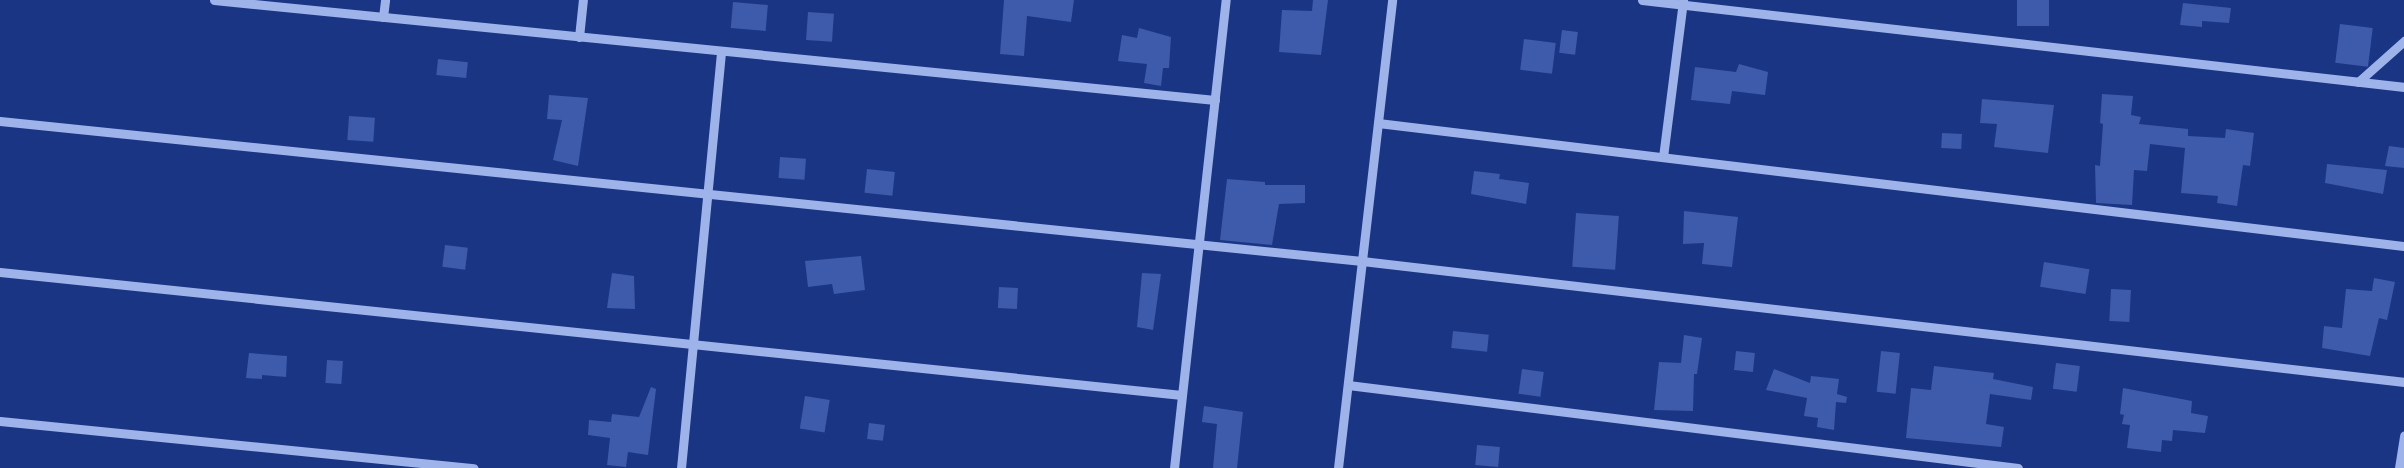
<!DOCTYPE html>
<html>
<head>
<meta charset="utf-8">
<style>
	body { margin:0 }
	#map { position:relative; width:2404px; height:468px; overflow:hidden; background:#1a3583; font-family:Commissioner,sans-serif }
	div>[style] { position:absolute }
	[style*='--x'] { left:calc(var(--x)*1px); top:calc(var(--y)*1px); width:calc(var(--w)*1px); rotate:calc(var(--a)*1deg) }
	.building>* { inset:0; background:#3e5aaa; transform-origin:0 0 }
	.minor>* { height:9px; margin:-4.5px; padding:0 4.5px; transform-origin:4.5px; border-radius:4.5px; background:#9fb3eb }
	span { translate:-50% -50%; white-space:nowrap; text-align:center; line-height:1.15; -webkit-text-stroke:4px #1a3583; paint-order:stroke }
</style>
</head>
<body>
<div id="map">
	<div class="building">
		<i style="clip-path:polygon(1004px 0,1074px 0,1071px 22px,1027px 16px,1024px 56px,1000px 54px)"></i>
		<i style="clip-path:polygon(1313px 0,1328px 0,1321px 55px,1279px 52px,1282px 10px,1312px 11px)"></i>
		<i style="left:2017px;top:0;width:32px;height:26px"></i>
		<i style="left:733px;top:2px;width:35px;height:26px;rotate:5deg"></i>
		<i style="clip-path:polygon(2183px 3px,2231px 8px,2229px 23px,2202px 21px,2202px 27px,2180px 25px)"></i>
		<i style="left:808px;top:12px;width:26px;height:28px;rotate:4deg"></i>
		<i style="left:2340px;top:24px;width:33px;height:39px;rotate:7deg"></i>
		<i style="clip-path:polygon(1139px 28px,1171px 37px,1169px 68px,1163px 68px,1161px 86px,1144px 83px,1147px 64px,1118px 61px,1122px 35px,1137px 38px)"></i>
		<i style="left:1562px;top:30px;width:16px;height:23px;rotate:7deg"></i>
		<i style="left:1524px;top:39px;width:32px;height:31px;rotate:7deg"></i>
		<i style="left:438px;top:59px;width:30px;height:16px;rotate:6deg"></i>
		<i style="clip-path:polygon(1739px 64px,1768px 72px,1765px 95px,1732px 91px,1730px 104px,1691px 100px,1695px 67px,1736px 72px)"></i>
		<i style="clip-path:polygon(2102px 94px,2133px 96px,2131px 115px,2141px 117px,2139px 124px,2188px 129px,2188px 136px,2225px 138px,2226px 129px,2254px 133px,2250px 166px,2243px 165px,2237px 206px,2217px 203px,2218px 196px,2181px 193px,2185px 148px,2150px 144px,2147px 171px,2134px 170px,2132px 205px,2096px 203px,2095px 165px,2100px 166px,2103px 124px,2100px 123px)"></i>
		<i style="clip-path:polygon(549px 95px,588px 98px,578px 166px,553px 160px,562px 120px,547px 119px)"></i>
		<i style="clip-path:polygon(1982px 99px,2054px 105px,2048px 153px,1994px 147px,1997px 124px,1980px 123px)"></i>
		<i style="left:349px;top:116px;width:26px;height:24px;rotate:4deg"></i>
		<i style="left:1942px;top:133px;width:20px;height:15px;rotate:3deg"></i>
		<i style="clip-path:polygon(2389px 146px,2404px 148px,2404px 168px,2385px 166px)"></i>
		<i style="left:780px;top:157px;width:26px;height:21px;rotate:4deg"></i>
		<i style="clip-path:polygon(2327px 164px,2387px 170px,2383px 194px,2325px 183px)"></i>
		<i style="left:867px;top:169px;width:28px;height:24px;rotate:6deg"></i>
		<i style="clip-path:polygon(1474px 171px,1500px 174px,1499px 179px,1529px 183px,1526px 204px,1471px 194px)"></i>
		<i style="clip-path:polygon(1227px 179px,1265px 182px,1265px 185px,1305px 185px,1305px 203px,1279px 204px,1272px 245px,1220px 240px)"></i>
		<i style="clip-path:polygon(1684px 211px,1738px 217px,1732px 267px,1702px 264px,1704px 243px,1683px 244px)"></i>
		<i style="left:1576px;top:213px;width:43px;height:54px;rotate:4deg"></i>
		<i style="left:445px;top:245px;width:23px;height:22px;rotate:7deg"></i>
		<i style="clip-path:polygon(861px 256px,865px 290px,834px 294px,832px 284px,808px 287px,805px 261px)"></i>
		<i style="left:2044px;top:262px;width:46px;height:25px;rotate:9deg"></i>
		<i style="clip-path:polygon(612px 273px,634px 276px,635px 309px,607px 308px)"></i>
		<i style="clip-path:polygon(1142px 273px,1161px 274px,1153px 330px,1137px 327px)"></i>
		<i style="clip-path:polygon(2374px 278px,2395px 282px,2387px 320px,2379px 318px,2370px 356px,2322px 348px,2324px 326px,2342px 328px,2346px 289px,2372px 291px)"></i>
		<i style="left:999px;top:287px;width:19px;height:21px;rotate:3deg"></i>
		<i style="left:2111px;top:289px;width:20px;height:32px;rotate:3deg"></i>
		<i style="left:1453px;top:331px;width:36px;height:17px;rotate:6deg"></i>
		<i style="clip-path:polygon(1684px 335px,1702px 338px,1697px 374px,1694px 374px,1693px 411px,1654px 410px,1659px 362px,1681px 363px)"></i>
		<i style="left:1736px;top:351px;width:19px;height:19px;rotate:6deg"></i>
		<i style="left:1881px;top:351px;width:19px;height:41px;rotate:6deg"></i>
		<i style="clip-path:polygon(249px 353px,287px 356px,286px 377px,262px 375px,262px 379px,246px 378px)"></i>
		<i style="left:327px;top:360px;width:16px;height:23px;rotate:4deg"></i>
		<i style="left:2056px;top:363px;width:24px;height:26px;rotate:7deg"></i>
		<i style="clip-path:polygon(1934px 366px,1994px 373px,1993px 379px,2033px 387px,2031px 400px,1990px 394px,1986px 424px,2004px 427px,2001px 447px,1906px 438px,1911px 388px,1931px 390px)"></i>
		<i style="left:1522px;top:369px;width:22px;height:25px;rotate:8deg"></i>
		<i style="clip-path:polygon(1774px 369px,1810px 383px,1811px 376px,1839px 379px,1837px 394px,1847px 397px,1846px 403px,1836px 402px,1834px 430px,1817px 427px,1818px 418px,1804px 416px,1807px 398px,1766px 390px)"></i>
		<i style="clip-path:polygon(651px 387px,656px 389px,648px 455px,628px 452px,626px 467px,607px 465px,610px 438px,588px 435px,589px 420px,611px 422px,612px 414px,639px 417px)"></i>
		<i style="clip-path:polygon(2123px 388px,2192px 401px,2191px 413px,2208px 416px,2205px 433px,2173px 430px,2172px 441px,2162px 440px,2161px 452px,2127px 448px,2130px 425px,2122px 424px,2124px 415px,2120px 414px)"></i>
		<i style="left:805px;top:396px;width:25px;height:33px;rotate:9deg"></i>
		<i style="clip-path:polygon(1204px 406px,1243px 412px,1237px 468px,1213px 468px,1217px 424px,1202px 422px)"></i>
		<i style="left:869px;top:423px;width:16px;height:16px;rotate:7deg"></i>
		<i style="left:1477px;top:445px;width:23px;height:20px;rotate:5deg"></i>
	</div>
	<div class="minor">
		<i style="--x:214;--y:0;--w:1006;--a:5.7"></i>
		<i style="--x:1642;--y:0;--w:767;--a:6.51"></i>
		<i style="--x:383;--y:17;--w:17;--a:-83"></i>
		<i style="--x:579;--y:37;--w:37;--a:-84"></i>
		<i style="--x:2358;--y:82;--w:62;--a:-41.7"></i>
		<i style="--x:0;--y:121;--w:1369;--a:5.87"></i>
		<i style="--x:1362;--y:261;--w:1049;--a:6.62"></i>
		<i style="--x:1378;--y:123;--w:1033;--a:6.84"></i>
		<i style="--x:1663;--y:157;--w:158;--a:-82.7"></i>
		<i style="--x:0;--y:272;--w:1188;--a:5.94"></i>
		<i style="--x:1348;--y:385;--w:675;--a:7.06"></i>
		<i style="--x:0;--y:421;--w:476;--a:5.7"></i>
		<i style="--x:681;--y:468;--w:419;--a:-84.5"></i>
		<i style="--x:1174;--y:468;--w:471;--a:-83.7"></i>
		<i style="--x:1338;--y:468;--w:471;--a:-83.4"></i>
		<i style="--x:2399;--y:468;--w:33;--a:-81"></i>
	</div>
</div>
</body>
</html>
